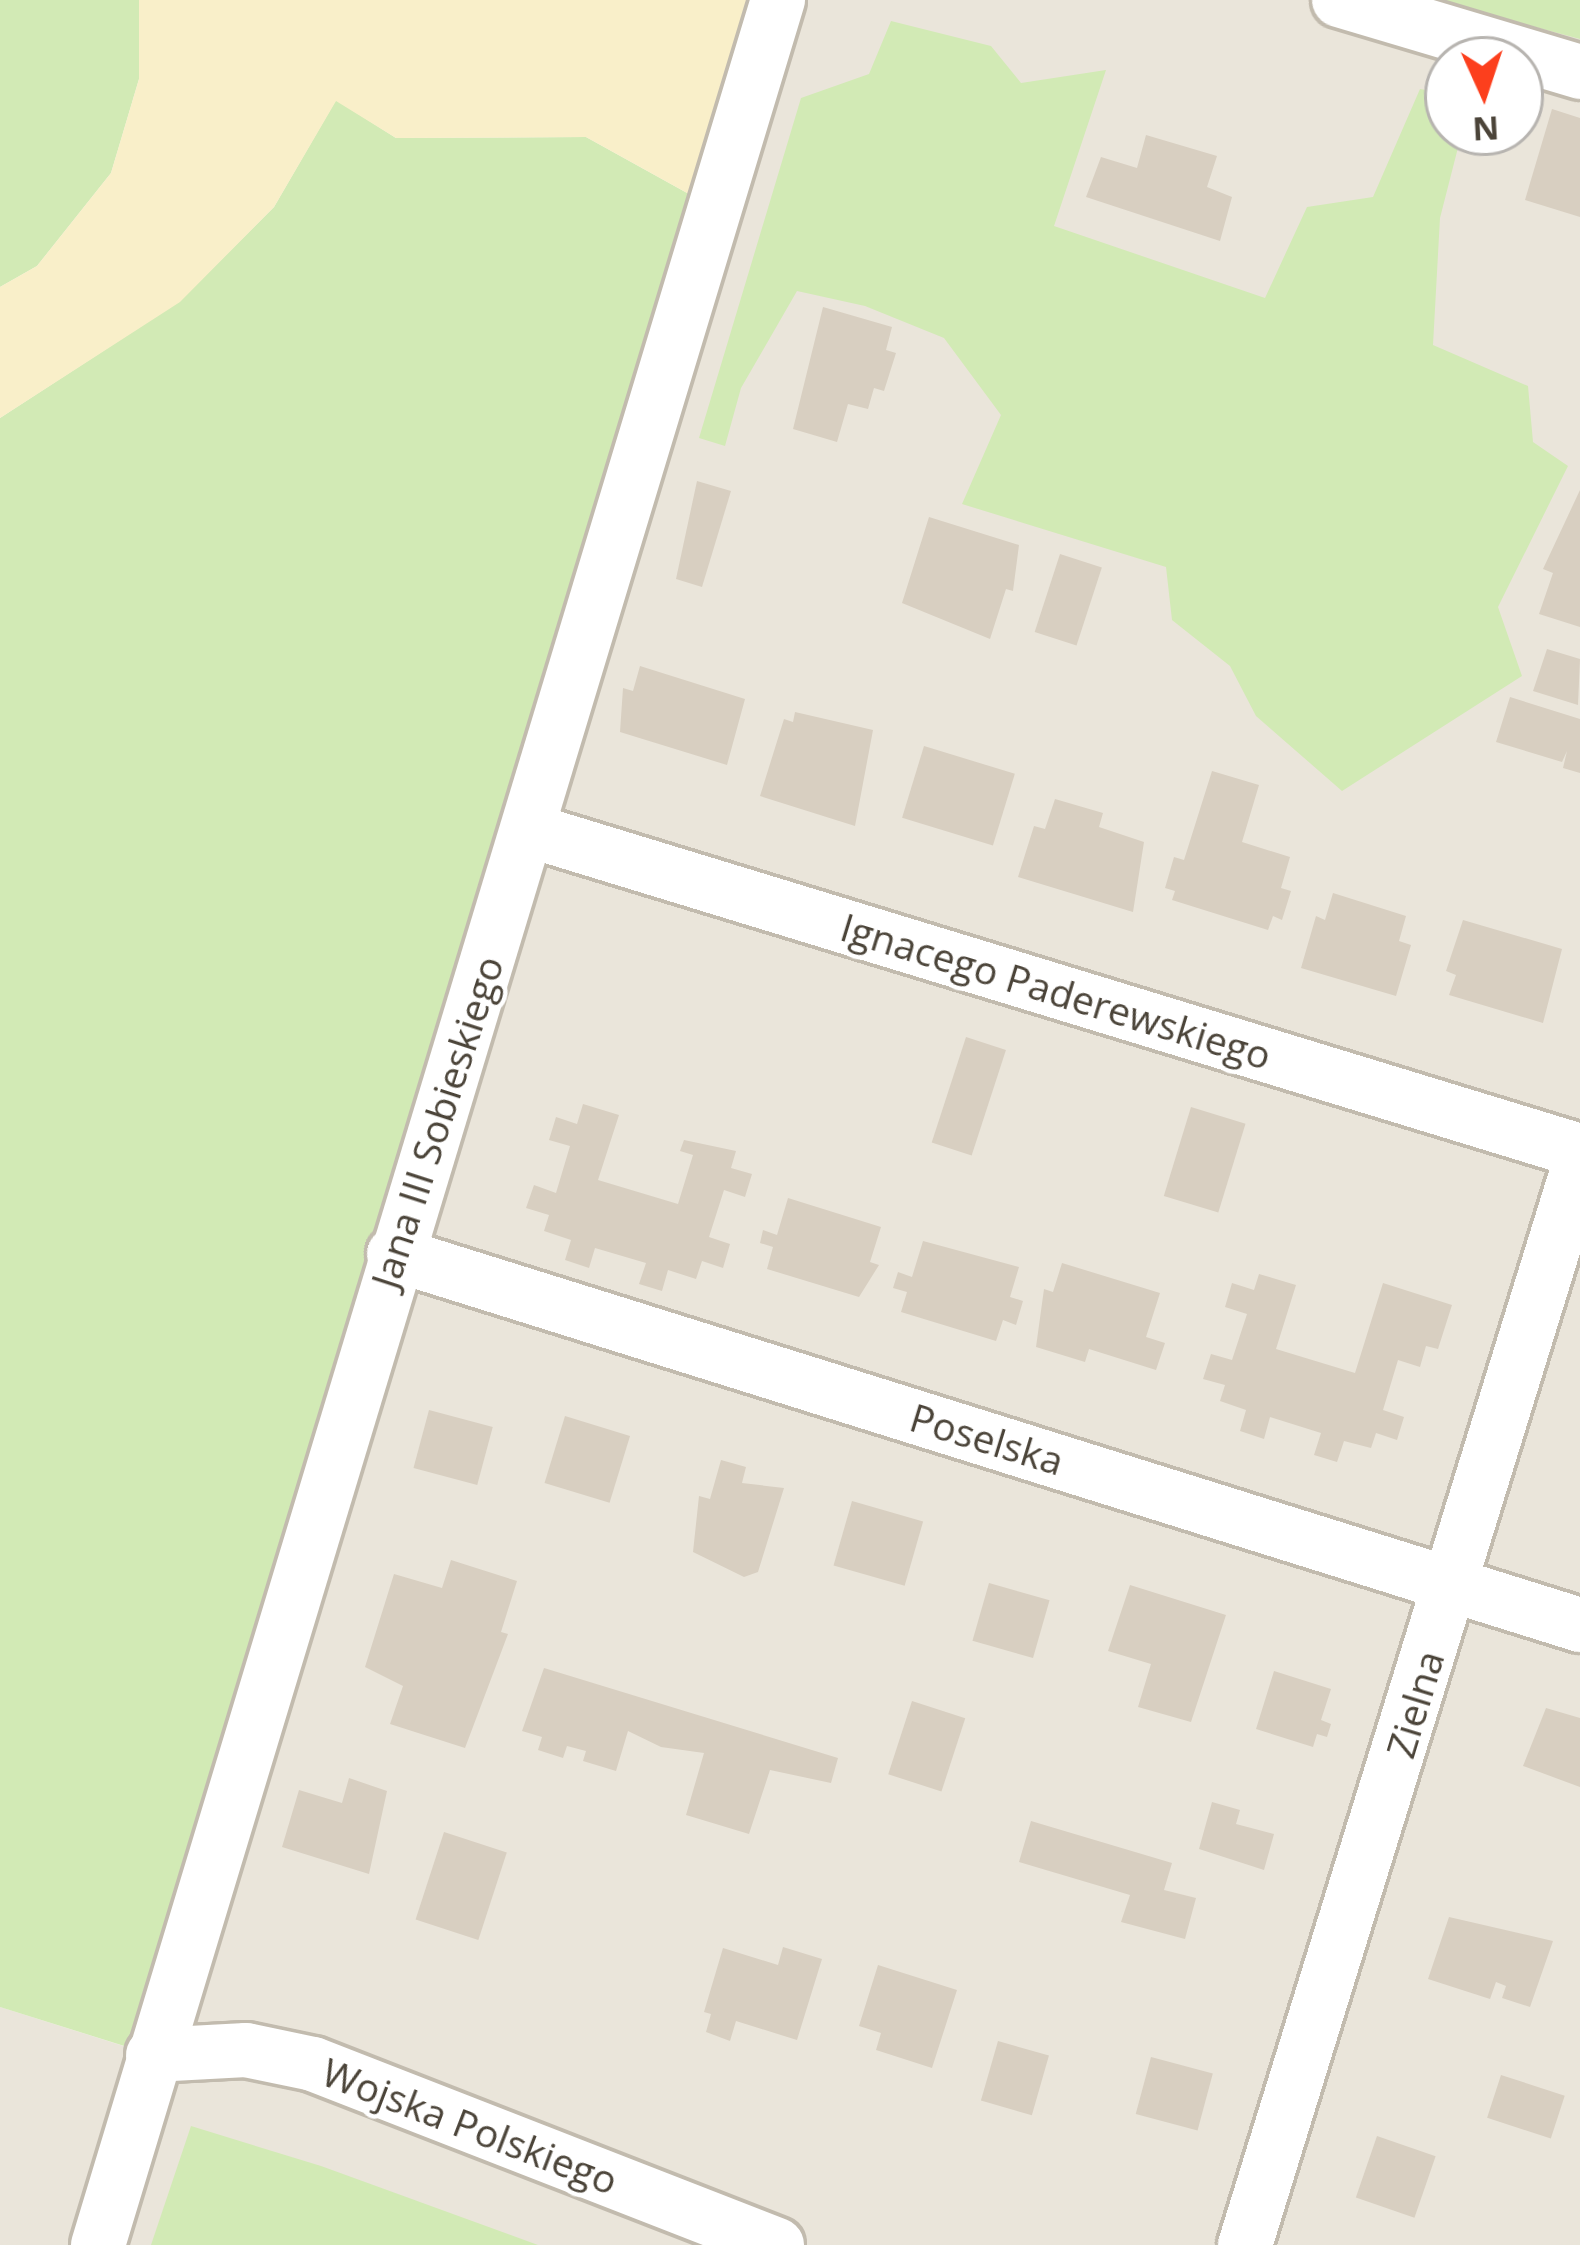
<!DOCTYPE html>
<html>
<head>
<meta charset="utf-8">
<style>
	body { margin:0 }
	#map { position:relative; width:1580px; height:2245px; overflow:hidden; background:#f6f3ec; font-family:"Open Sans",sans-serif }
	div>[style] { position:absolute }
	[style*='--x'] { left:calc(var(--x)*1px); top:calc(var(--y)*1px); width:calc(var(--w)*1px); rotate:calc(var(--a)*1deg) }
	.residential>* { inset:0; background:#eae5da }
	.green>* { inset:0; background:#d2eab5 }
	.sand>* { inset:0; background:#f9efc9 }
	.building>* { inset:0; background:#d8cfc1; transform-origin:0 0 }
	.roads { filter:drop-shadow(3px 0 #c2bbae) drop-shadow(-3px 0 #c2bbae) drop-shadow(0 3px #c2bbae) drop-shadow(0 -3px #c2bbae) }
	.minor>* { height:54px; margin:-27px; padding:0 27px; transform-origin:27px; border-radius:27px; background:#fff }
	span { translate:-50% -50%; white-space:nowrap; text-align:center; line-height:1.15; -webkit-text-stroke:9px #fff; paint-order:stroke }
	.street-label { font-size:39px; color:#4b4439 }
	.north { position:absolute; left:1424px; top:36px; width:120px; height:120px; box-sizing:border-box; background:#fff; border:3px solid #b7b4b0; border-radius:50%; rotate:177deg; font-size:33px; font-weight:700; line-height:48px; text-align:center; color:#4b4439 }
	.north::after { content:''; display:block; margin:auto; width:42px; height:54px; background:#fc3f1d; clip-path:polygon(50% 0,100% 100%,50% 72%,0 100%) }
</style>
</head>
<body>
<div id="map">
	<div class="residential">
		<i style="clip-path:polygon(evenodd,778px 0,1580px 0,1580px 2245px,0 2245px,0 2007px,152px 2055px,778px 0,1448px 60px,1520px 60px,1520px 132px,1448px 132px,1448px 60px)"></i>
	</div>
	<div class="green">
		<i style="clip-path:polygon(0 0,139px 0,139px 79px,111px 173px,37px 266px,0 287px)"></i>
		<i style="clip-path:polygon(1435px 0,1580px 0,1580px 39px,1434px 0)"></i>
		<i style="clip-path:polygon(891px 21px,991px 46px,1021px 83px,1106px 70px,1054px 226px,1265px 298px,1307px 207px,1373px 197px,1420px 89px,1448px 94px,1448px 132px,1462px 132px,1440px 218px,1433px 345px,1528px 386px,1533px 442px,1568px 466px,1498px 607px,1522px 676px,1342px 791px,1256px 716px,1230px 666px,1172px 620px,1166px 567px,962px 504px,1001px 415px,944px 338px,865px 306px,797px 291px,741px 388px,725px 446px,699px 438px,801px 98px,869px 74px)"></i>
		<i style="clip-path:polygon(336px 100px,396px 138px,586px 137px,716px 209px,153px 2055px,0 2007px,0 418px,180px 301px,274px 207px)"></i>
		<i style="clip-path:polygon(191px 2126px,321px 2166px,538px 2245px,151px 2245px)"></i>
	</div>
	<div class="sand">
		<i style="clip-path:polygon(139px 0,778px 0,716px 209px,586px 137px,396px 138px,336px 101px,274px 207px,180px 302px,0 418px,0 287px,37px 266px,111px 173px,139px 79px)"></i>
	</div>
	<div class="building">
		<i style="clip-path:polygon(1552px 109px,1580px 118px,1580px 217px,1525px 200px)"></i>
		<i style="clip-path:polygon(1146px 135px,1217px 156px,1207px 187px,1232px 197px,1220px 241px,1086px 197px,1101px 157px,1137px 168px)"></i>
		<i style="clip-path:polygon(823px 307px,892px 327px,886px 350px,896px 353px,884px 391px,874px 388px,868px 409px,848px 404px,837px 442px,793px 429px)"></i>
		<i style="clip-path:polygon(697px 481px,731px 491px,702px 587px,676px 579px)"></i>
		<i style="clip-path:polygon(1580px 490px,1580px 627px,1539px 614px,1553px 573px,1543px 569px)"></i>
		<i style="clip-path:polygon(929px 517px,1019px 545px,1013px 591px,1006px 589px,990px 639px,902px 603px)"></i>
		<i style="left:1060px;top:554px;width:44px;height:82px;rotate:18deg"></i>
		<i style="clip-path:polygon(1547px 649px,1580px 659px,1578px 705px,1533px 691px)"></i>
		<i style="clip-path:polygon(640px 666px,745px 699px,727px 765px,620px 732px,623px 688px,633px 691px)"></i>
		<i style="clip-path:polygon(1510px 697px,1580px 719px,1580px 773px,1563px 768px,1567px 751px,1562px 762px,1496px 742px)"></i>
		<i style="clip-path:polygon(795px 712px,873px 730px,855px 826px,760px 796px,784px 719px,793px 722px)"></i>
		<i style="left:924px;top:746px;width:95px;height:75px;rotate:17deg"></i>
		<i style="clip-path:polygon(1212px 771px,1259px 785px,1242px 842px,1290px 857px,1281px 888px,1291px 891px,1282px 920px,1273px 916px,1268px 930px,1172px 900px,1175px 891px,1165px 888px,1174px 857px,1184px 860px)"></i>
		<i style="clip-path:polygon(1055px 799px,1103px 813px,1099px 827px,1144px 842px,1133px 912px,1018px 877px,1034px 826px,1045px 829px)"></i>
		<i style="clip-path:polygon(1333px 893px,1406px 916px,1399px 941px,1411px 945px,1396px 996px,1301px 968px,1316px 916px,1325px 920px)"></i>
		<i style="clip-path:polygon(1463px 920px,1562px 949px,1543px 1023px,1449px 995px,1456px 975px,1446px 971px)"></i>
		<i style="left:966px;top:1037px;width:42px;height:111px;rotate:18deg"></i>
		<i style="clip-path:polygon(583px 1104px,619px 1115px,598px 1180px,678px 1204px,693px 1155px,680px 1151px,684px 1140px,736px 1151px,731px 1168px,752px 1174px,745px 1197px,724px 1190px,709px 1237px,730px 1244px,723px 1268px,702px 1261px,696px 1279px,668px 1270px,662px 1291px,639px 1284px,646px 1263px,595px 1248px,589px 1268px,565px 1260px,571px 1240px,544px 1231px,549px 1215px,526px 1208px,534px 1185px,556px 1193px,570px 1146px,549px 1140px,556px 1117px,577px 1124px)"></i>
		<i style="left:1191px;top:1107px;width:57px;height:93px;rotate:17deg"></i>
		<i style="clip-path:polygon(788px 1198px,881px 1227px,870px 1262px,879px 1265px,859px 1297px,767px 1269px,773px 1247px,760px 1243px,763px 1230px,777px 1235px)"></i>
		<i style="clip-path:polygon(923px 1241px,1019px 1267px,1010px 1297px,1023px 1301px,1016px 1325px,1003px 1320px,996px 1341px,901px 1312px,907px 1292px,893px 1288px,898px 1272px,912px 1277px)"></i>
		<i style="clip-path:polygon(1062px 1263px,1160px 1293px,1146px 1337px,1165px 1343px,1156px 1370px,1089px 1349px,1085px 1362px,1036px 1347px,1044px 1289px,1053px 1292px)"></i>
		<i style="clip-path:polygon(1259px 1274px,1296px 1285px,1276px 1349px,1355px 1373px,1383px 1283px,1452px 1305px,1438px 1349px,1426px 1346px,1420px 1367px,1398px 1360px,1383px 1410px,1404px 1417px,1397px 1440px,1376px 1433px,1371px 1448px,1344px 1441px,1337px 1462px,1314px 1455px,1321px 1433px,1270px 1417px,1264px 1439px,1240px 1431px,1246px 1410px,1220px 1401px,1225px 1385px,1203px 1379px,1211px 1354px,1232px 1360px,1247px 1314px,1225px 1307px,1232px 1283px,1254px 1290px)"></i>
		<i style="left:429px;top:1410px;width:66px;height:60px;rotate:15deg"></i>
		<i style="left:565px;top:1416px;width:68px;height:70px;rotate:17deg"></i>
		<i style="clip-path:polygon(721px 1460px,746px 1467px,742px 1483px,784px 1488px,758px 1572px,744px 1577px,693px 1552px,699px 1496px,710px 1499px)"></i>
		<i style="left:852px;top:1501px;width:74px;height:67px;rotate:16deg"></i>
		<i style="clip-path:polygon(451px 1560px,517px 1581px,501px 1632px,508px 1634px,465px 1748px,390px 1724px,403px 1686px,365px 1667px,394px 1574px,442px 1588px)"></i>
		<i style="left:989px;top:1583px;width:63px;height:60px;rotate:16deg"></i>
		<i style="clip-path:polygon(1130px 1585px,1226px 1615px,1191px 1722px,1138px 1707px,1151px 1664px,1108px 1651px)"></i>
		<i style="clip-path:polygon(544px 1668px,838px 1758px,831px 1783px,770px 1770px,749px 1834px,686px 1815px,704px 1753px,661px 1747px,628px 1731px,616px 1771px,583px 1761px,586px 1751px,567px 1746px,563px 1758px,538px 1750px,542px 1737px,522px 1731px)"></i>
		<i style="clip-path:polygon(1274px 1671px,1331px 1689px,1321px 1720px,1331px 1724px,1327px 1737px,1317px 1734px,1313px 1747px,1256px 1729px)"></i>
		<i style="left:912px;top:1701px;width:56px;height:77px;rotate:18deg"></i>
		<i style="clip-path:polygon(1546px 1708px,1580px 1718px,1580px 1787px,1523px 1766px)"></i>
		<i style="clip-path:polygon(349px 1778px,387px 1791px,369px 1874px,282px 1847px,299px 1790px,342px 1803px)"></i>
		<i style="clip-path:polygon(1212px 1802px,1240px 1810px,1236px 1824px,1274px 1834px,1264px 1870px,1199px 1849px)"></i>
		<i style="clip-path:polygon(1031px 1821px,1172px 1863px,1164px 1890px,1196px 1898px,1185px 1939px,1121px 1922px,1130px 1895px,1019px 1862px)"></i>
		<i style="left:444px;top:1832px;width:66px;height:92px;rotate:18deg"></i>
		<i style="clip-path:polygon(1449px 1917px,1553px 1941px,1530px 2007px,1502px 1998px,1506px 1986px,1496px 1982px,1490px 1999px,1428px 1979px)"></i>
		<i style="clip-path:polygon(783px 1947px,822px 1959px,797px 2040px,736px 2021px,730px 2041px,706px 2032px,711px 2014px,704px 2012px,723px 1948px,778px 1965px)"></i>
		<i style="clip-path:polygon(878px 1965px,957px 1990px,932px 2068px,876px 2050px,881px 2033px,859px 2026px)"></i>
		<i style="left:998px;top:2041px;width:53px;height:62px;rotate:16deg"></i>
		<i style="left:1151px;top:2057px;width:64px;height:59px;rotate:15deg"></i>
		<i style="left:1501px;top:2075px;width:67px;height:45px;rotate:18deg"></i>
		<i style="left:1377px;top:2136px;width:62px;height:65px;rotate:19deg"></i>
	</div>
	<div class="roads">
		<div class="minor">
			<i style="--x:1339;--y:0;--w:252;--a:16.6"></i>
			<i style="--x:532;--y:831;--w:1096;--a:16.98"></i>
			<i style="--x:394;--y:1254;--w:1243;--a:17.37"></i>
			<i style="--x:153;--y:2055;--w:93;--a:-3.1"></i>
			<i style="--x:246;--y:2050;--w:68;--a:11.8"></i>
			<i style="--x:313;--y:2064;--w:498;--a:21.3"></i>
			<i style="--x:98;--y:2245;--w:2346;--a:-73.15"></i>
			<i style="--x:1245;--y:2245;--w:1134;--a:-72.81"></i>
		</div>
	</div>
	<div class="street-label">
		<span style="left:1056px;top:991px;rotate:17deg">Ignacego Paderewskiego</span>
		<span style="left:437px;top:1122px;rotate:-72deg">Jana III Sobieskiego</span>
		<span style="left:987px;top:1439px;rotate:17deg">Poselska</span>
		<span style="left:1415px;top:1704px;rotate:-73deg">Zielna</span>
		<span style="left:470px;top:2126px;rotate:21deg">Wojska Polskiego</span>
	</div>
	<div class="north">N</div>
</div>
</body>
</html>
